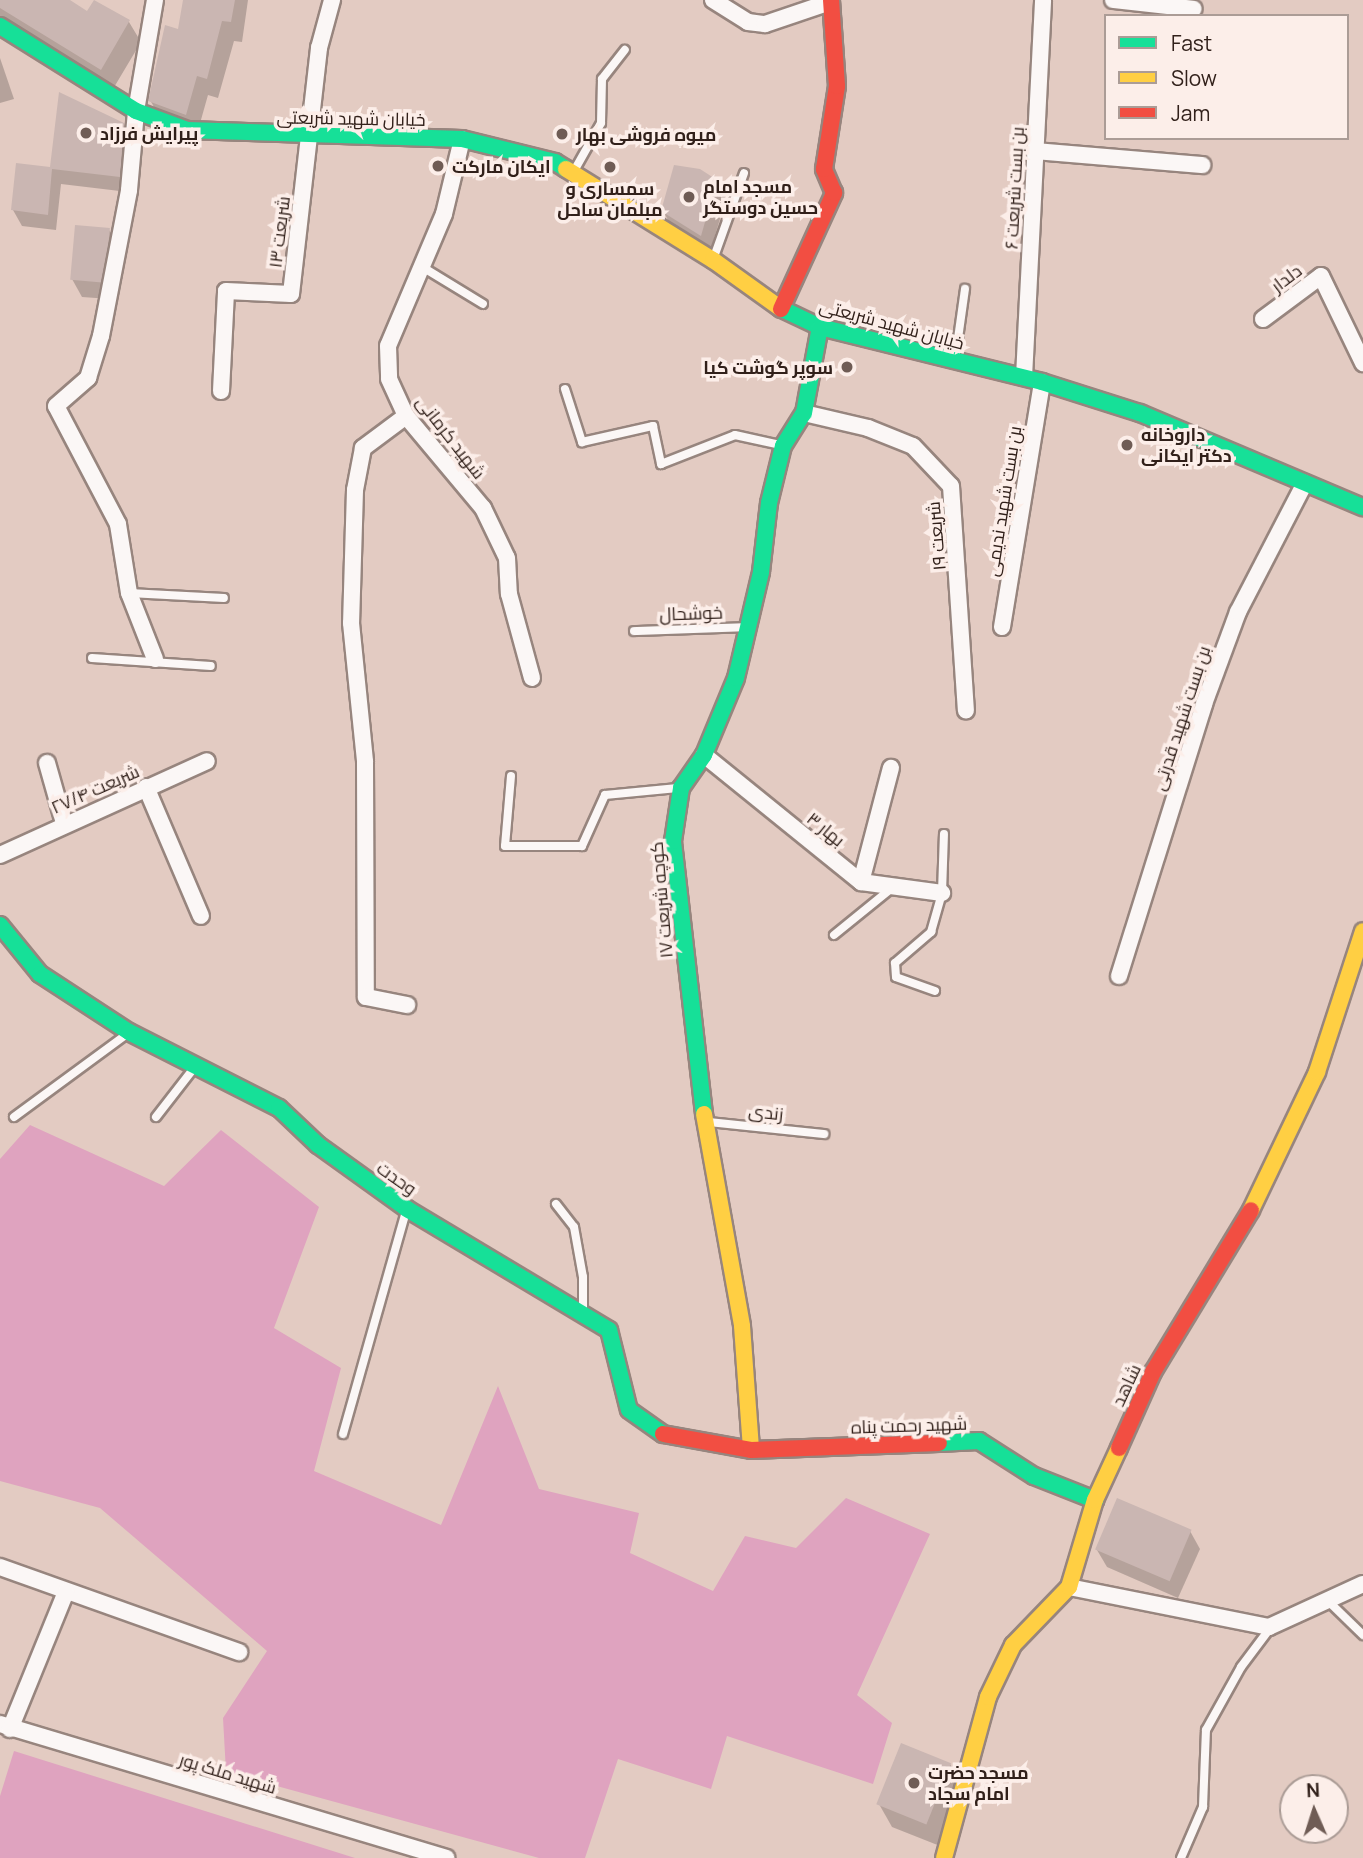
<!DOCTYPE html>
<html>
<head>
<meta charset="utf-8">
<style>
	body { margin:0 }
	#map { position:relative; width:1363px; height:1858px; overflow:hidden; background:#e3cbc2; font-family:Manrope,Cairo,sans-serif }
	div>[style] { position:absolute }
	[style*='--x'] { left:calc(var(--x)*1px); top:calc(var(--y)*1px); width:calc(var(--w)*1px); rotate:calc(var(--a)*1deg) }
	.green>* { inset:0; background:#dfa3bf }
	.shadow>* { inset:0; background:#0003 }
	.building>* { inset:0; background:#cab6b2; transform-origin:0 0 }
	.roads { filter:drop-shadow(2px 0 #97857e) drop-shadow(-2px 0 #97857e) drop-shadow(0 2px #97857e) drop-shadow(0 -2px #97857e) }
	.lane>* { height:8px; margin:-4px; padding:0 4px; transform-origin:4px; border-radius:4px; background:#fbf7f6 }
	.street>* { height:16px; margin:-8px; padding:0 8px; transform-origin:8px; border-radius:8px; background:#fbf7f6 }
	.fast>* { height:16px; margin:-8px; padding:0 8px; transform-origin:8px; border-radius:8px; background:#16e098 }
	.slow>* { height:16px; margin:-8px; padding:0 8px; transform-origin:8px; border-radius:8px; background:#ffcf43 }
	.jam>* { height:16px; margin:-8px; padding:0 8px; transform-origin:8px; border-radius:8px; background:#f24e42 }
	.dots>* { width:19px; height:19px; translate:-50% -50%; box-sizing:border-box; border:4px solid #fceee9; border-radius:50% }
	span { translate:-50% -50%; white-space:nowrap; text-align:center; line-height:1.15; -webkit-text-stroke:7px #fceee9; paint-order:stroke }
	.street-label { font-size:18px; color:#31201a }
	.poi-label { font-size:18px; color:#31201a; font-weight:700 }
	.left { translate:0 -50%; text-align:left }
	.right { translate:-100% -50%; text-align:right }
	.legend { position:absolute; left:1104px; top:14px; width:245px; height:126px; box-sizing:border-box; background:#fceee9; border:2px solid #ab9c96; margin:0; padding:9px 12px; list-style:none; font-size:21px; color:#31201a }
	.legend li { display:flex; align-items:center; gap:14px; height:35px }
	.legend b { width:35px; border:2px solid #ab9c96 }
	.north { position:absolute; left:1279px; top:1774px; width:70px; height:70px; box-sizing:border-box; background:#fceee9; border:2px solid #ab9c96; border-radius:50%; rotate:357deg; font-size:19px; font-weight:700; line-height:28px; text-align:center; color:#31201a }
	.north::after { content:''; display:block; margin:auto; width:24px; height:32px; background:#6f5c55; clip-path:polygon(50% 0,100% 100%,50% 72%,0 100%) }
</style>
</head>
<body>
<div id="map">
	<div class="green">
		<i style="clip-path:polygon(30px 1125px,164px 1186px,221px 1130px,319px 1207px,274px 1328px,341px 1368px,314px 1471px,441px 1525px,498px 1386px,539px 1489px,639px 1513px,630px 1553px,713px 1591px,745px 1536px,796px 1548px,846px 1498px,930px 1534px,857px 1695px,892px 1723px,873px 1784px,727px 1736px,711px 1789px,618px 1759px,585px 1858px,539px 1858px,226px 1772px,223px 1718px,267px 1651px,100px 1508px,0 1481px,0 1159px)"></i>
		<i style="clip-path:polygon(14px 1751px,355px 1858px,0 1858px,0 1796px)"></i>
	</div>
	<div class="shadow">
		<i style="clip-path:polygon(0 0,66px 0,88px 14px,129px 22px,141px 42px,113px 89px,0 20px)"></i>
		<i style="clip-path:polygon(184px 0,248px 0,242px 42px,234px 41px,218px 98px,208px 95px,197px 134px,162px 121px,150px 100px,179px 31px)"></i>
		<i style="clip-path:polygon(0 58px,14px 99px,0 103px)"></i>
		<i style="clip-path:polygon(123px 125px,132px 141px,128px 192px,61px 184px,56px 230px,22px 226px,13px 210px,52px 169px)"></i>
		<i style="clip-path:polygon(716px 182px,726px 199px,710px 252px,673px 229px,663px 211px)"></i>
		<i style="clip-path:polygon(109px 230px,119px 247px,110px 299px,82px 297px,72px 279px)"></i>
		<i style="clip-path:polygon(1190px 1531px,1200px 1549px,1178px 1598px,1107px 1567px,1097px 1550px)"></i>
		<i style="clip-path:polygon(950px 1764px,963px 1788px,940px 1846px,892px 1827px,879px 1804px)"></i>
	</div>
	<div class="building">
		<i style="clip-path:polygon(0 0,70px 0,87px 11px,94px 0,130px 20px,101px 70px,0 8px)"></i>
		<i style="clip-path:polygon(183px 0,235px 0,231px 22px,222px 21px,207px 79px,197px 76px,186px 115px,148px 101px,165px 25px,178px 29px)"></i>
		<i style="clip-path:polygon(59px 92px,124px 123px,120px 177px,52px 169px,48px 215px,11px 210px,16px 163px,50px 167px)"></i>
		<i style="clip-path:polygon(674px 165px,700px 169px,717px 180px,701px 236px,661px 211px)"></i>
		<i style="left:75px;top:225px;width:35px;height:55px;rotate:5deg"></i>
		<i style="left:1117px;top:1498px;width:81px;height:56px;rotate:23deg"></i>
		<i style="left:901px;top:1743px;width:54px;height:66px;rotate:22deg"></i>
	</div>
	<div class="roads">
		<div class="lane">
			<i style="--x:574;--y:171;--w:55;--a:-60.6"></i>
			<i style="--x:601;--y:123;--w:44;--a:-88.7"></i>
			<i style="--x:602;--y:79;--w:37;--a:-52"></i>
			<i style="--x:714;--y:257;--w:89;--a:-70.3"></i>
			<i style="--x:424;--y:268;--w:69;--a:31.4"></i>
			<i style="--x:955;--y:360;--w:72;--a:-82"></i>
			<i style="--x:565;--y:389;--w:56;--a:72.2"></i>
			<i style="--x:582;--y:442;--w:73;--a:-12.7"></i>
			<i style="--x:653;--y:426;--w:39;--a:78"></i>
			<i style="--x:661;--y:464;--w:79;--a:-21.4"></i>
			<i style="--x:735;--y:435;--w:46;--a:12.5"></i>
			<i style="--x:129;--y:593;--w:95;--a:3"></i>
			<i style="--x:634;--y:631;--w:112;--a:-2"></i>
			<i style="--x:92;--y:658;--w:119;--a:3.8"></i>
			<i style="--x:511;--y:776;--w:70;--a:94.9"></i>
			<i style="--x:505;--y:846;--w:77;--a:0"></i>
			<i style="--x:582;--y:846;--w:56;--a:-65.7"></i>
			<i style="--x:605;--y:795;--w:73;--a:-5.5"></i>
			<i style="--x:834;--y:935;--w:76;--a:-39.1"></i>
			<i style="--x:935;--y:991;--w:41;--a:-160.3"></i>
			<i style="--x:896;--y:977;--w:14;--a:-94"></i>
			<i style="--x:895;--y:963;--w:48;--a:-40.7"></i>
			<i style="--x:931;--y:932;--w:41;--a:-74.2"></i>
			<i style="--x:942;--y:893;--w:59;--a:-88.1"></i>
			<i style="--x:14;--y:1117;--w:140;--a:-36.3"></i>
			<i style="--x:156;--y:1117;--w:62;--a:-52.2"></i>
			<i style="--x:708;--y:1122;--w:117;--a:5.9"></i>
			<i style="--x:556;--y:1204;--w:29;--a:52"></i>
			<i style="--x:574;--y:1227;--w:51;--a:79.8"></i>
			<i style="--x:583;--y:1277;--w:31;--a:90"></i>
			<i style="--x:343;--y:1434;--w:231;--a:-74.2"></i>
			<i style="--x:1328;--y:1601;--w:49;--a:44.2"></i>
			<i style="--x:1181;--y:1858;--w:56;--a:-66.7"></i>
			<i style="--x:1203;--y:1807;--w:77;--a:-87.8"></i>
			<i style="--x:1206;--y:1730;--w:72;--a:-60.9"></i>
			<i style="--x:1241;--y:1667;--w:50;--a:-53.1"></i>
		</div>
		<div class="street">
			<i style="--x:713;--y:0;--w:41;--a:32.2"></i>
			<i style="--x:748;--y:22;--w:17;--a:7"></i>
			<i style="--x:765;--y:24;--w:69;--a:-18.7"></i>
			<i style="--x:1113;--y:0;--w:81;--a:6.3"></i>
			<i style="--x:462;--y:139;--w:77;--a:103.5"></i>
			<i style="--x:444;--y:214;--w:143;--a:113"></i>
			<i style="--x:388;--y:346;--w:33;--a:88"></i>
			<i style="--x:389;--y:379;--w:41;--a:65.3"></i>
			<i style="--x:406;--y:416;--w:120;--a:50.1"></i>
			<i style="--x:483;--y:508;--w:55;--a:64.4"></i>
			<i style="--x:507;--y:558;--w:36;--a:87"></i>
			<i style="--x:509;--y:594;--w:87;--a:74.7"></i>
			<i style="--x:1034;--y:151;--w:169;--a:4.8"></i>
			<i style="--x:1263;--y:319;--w:72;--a:-36.6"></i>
			<i style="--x:1321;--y:276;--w:97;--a:64.2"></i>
			<i style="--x:1024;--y:377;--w:377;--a:-87.1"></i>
			<i style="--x:221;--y:391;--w:100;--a:-87.1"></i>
			<i style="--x:226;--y:291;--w:65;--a:2.6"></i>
			<i style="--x:291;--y:294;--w:248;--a:-83.5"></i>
			<i style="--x:319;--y:48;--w:50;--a:-74.8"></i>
			<i style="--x:804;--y:413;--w:66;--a:13.2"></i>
			<i style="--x:868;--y:428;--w:48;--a:21.8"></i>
			<i style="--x:913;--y:446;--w:55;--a:46.5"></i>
			<i style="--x:951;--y:486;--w:225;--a:86.2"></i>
			<i style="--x:406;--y:416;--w:54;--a:143.3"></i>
			<i style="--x:363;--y:448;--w:43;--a:100.8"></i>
			<i style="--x:355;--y:490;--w:133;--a:91.7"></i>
			<i style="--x:351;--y:623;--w:140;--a:84.2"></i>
			<i style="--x:365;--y:762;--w:235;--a:89.8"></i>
			<i style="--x:366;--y:997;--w:42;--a:11"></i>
			<i style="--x:1002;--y:627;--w:248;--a:-80.7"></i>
			<i style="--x:155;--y:659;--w:71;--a:-111.5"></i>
			<i style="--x:129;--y:593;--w:70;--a:-99.1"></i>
			<i style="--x:118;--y:524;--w:133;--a:-117.7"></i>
			<i style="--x:56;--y:406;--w:43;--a:-41.2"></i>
			<i style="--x:88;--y:378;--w:44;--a:-72.8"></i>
			<i style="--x:101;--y:336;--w:149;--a:-79.1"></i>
			<i style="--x:129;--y:190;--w:79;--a:-84.9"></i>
			<i style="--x:136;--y:111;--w:113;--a:-80.3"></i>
			<i style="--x:704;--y:755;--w:202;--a:39"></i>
			<i style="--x:861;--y:882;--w:82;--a:7.7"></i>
			<i style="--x:47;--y:763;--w:62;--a:74.2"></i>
			<i style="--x:146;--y:787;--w:140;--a:66.9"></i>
			<i style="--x:0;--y:855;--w:227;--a:-24.4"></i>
			<i style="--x:861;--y:882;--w:118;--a:-75.3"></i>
			<i style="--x:1119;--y:976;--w:285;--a:-72.6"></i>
			<i style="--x:1204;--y:704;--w:98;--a:-69.7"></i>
			<i style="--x:1238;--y:612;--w:145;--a:-62.6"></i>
			<i style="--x:0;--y:1567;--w:254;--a:19.6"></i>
			<i style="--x:1069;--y:1587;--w:204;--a:11.3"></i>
			<i style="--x:1269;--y:1627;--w:103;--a:-24.6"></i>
			<i style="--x:0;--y:1724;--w:466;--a:16.7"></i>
			<i style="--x:10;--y:1729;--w:148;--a:-67.8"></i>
		</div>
		<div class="fast">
			<i style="--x:0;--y:26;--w:160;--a:32"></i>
			<i style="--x:136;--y:111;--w:54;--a:20.4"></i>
			<i style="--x:187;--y:130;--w:275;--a:1.9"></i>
			<i style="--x:462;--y:139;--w:96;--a:13.9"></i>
			<i style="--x:555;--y:162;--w:13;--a:32"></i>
			<i style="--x:780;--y:308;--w:44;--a:25.4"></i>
			<i style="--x:820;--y:327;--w:229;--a:13.9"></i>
			<i style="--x:1042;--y:382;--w:103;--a:17.6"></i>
			<i style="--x:1140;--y:413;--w:242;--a:22.9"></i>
			<i style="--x:0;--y:925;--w:63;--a:50.8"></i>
			<i style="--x:40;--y:974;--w:106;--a:33.1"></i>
			<i style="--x:129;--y:1032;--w:168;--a:26.9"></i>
			<i style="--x:279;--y:1108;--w:54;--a:43.5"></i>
			<i style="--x:318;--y:1145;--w:110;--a:35.7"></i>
			<i style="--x:407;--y:1209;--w:235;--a:30.9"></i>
			<i style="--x:609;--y:1330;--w:82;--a:76"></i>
			<i style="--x:629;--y:1410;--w:42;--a:35.2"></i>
			<i style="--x:704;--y:1114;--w:275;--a:-96.5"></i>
			<i style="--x:673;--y:841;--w:54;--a:-81.4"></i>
			<i style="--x:681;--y:788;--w:40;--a:-55.1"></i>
			<i style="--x:704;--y:755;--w:83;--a:-67.4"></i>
			<i style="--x:736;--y:678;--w:109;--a:-76.7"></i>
			<i style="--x:761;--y:572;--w:69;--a:-83.4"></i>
			<i style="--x:769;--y:503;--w:59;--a:-76.2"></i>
			<i style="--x:783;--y:446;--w:39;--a:-58"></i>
			<i style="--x:804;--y:413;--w:87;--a:-79.5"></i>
			<i style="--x:939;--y:1443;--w:40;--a:-2.9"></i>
			<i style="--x:979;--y:1441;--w:65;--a:32.5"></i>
			<i style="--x:1034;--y:1476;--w:66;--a:21.5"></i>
		</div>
		<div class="slow">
			<i style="--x:566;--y:169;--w:173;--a:31.8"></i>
			<i style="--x:713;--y:260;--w:82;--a:35.6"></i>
			<i style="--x:704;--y:1114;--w:215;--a:79.8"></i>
			<i style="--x:742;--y:1326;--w:124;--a:85.8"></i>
			<i style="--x:1251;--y:1210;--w:153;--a:-64.4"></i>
			<i style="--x:1317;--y:1072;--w:148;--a:-71.9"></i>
			<i style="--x:944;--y:1858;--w:167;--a:-74.7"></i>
			<i style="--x:988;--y:1697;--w:58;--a:-64.3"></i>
			<i style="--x:1013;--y:1645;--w:81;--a:-46"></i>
			<i style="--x:1069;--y:1587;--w:91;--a:-73.4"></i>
			<i style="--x:1095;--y:1500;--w:57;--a:-65.2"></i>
		</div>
		<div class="jam">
			<i style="--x:781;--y:309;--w:128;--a:-65.4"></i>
			<i style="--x:834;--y:193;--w:26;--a:-113"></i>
			<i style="--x:824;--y:169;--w:84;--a:-81.1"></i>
			<i style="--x:837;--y:86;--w:86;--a:-94"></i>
			<i style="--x:663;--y:1434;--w:89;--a:10.3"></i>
			<i style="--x:751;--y:1450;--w:188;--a:-2.1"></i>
			<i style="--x:1119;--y:1448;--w:83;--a:-65.9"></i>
			<i style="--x:1153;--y:1372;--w:189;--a:-58.8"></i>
		</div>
	</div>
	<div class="dots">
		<i style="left:86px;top:133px;background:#6f5c55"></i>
		<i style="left:562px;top:134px;background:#6f5c55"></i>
		<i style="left:438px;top:166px;background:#6f5c55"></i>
		<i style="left:610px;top:167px;background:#6f5c55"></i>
		<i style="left:689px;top:197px;background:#6f5c55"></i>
		<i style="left:847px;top:367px;background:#6f5c55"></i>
		<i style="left:1127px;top:445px;background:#6f5c55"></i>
		<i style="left:914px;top:1783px;background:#6f5c55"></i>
	</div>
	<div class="street-label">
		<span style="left:351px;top:118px;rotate:1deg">خیابان شهید شریعتی</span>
		<span style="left:1014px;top:188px;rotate:-87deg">بن بست شریعت ۶</span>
		<span style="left:279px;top:232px;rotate:-83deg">شریعت ۱۳</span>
		<span style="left:1286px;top:278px;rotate:-37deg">دلدار</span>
		<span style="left:892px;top:324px;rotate:15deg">خیابان شهید شریعتی</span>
		<span style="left:451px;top:437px;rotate:52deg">شهید کرمانی</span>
		<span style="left:1003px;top:501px;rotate:-81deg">بن بست شهید ندیمی</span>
		<span style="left:936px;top:536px;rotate:-95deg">شریعت ۱۹</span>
		<span style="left:691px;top:613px;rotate:-2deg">خوشحال</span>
		<span style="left:1181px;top:718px;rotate:-72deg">بن بست شهید قدرتی</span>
		<span style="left:95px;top:789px;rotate:-24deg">شریعت ۲۷/۴</span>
		<span style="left:826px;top:829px;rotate:39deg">بهار ۳</span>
		<span style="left:661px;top:900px;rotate:-95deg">کوچه شریعت ۱۷</span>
		<span style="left:766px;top:1112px;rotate:6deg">زندی</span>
		<span style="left:397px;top:1178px;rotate:35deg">وحدت</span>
		<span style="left:1126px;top:1385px;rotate:-65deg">شاهد</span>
		<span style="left:909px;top:1425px;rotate:-2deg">شهید رحمت پناه</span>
		<span style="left:228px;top:1773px;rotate:17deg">شهید ملک پور</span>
	</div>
	<div class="poi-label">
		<span class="left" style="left:100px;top:133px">پیرایش فرزاد</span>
		<span class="left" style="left:576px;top:134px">میوه فروشی بهار</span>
		<span class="left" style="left:452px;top:166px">ایکان مارکت</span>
		<span class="left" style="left:703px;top:197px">مسجد امام<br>حسین دوستگر</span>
		<span style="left:610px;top:199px">سمساری و<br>مبلمان ساحل</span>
		<span class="right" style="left:833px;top:367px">سوپر گوشت کیا</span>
		<span class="left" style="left:1141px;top:445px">داروخانه<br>دکتر ایکانی</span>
		<span class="left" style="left:928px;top:1783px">مسجد حضرت<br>امام سجاد</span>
	</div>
	<ul class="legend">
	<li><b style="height:9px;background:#16e098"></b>Fast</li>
	<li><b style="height:9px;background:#ffcf43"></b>Slow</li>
	<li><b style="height:9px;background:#f24e42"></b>Jam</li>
	</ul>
	<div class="north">N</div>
</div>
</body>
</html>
